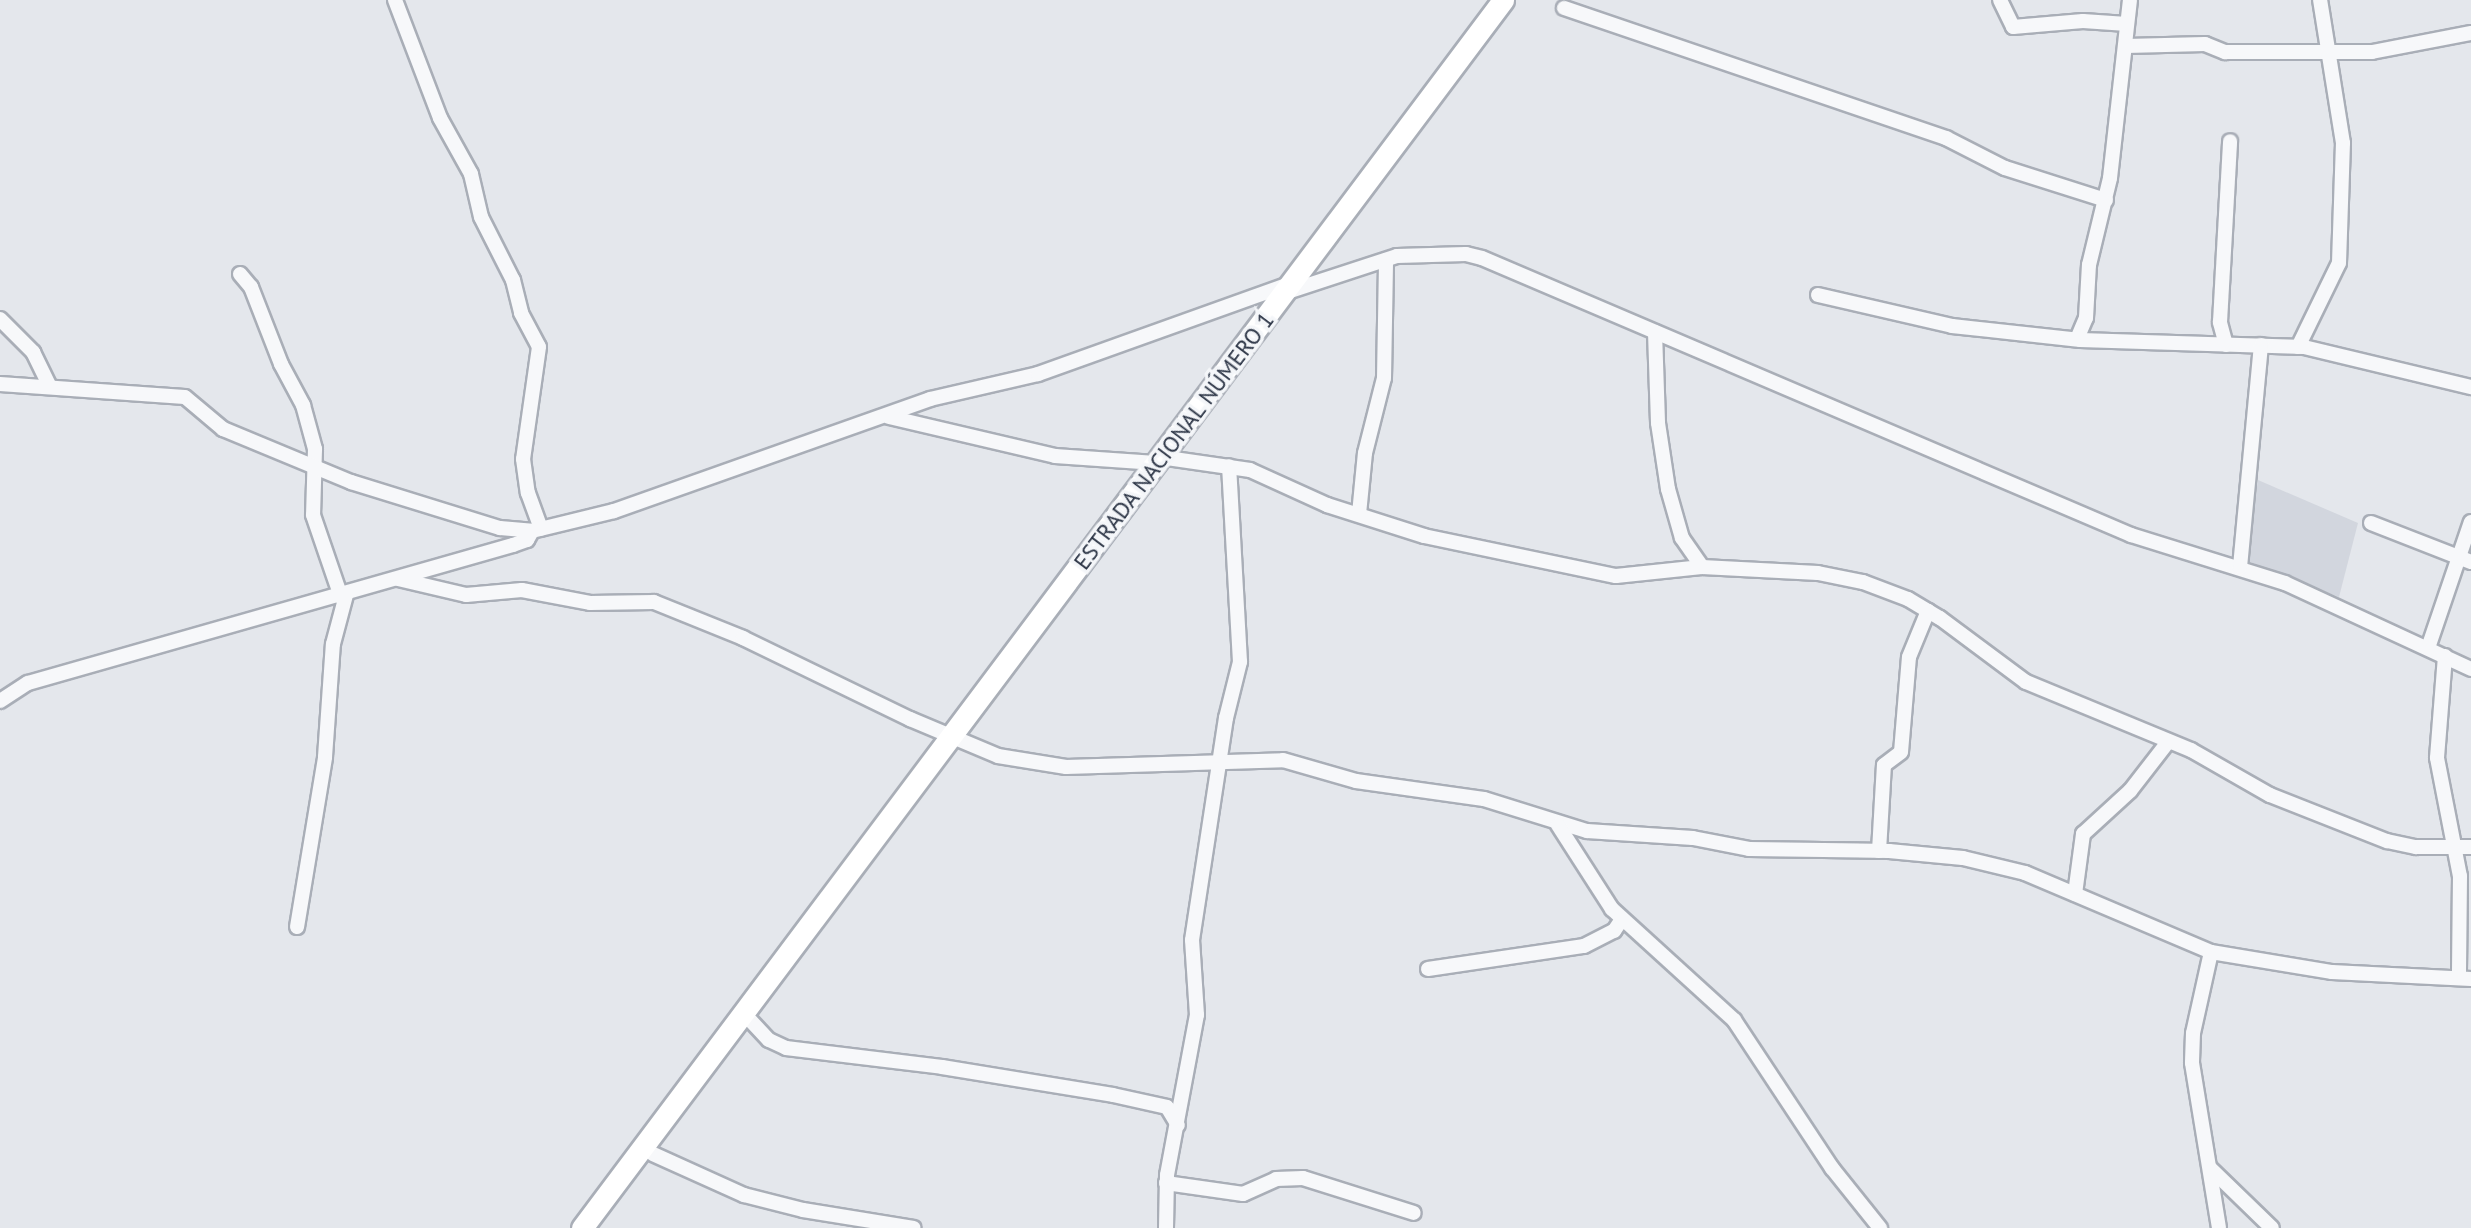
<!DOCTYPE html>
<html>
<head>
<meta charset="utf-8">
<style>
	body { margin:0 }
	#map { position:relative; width:2471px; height:1228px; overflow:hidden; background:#e4e7ec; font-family:"PT Sans",sans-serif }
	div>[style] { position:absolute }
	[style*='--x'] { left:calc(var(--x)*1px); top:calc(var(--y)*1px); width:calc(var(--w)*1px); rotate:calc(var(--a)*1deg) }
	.built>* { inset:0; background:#d2d6de }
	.roads { filter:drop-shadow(2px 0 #a9aeb7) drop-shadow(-2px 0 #a9aeb7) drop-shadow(0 2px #a9aeb7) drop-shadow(0 -2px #a9aeb7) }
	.minor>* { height:14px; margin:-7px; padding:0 7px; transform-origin:7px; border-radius:7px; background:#f7f8fa }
	.highway>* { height:21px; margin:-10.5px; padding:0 10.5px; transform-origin:10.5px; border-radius:10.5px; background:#fff }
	span { translate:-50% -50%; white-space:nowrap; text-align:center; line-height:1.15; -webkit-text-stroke:7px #f4f6f9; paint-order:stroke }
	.street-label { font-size:23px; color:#2b3445 }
</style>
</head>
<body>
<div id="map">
	<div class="built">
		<i style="clip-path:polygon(2258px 480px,2358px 523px,2339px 597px,2245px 560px)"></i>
	</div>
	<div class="roads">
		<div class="minor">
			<i style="--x:395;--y:0;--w:126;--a:69.1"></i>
			<i style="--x:440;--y:118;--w:64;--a:61"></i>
			<i style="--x:471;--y:174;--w:44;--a:76.9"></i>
			<i style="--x:481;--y:217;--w:71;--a:63.1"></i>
			<i style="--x:513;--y:280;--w:34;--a:76"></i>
			<i style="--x:521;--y:313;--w:38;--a:62"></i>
			<i style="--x:539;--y:347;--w:113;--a:98.1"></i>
			<i style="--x:523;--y:459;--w:34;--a:82"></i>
			<i style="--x:528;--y:493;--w:38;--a:70"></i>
			<i style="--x:2000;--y:0;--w:30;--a:64"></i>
			<i style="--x:2013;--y:27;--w:70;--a:-4.9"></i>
			<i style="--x:2083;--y:21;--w:44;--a:3.9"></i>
			<i style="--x:1564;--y:8;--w:404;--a:18.8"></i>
			<i style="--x:1946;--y:138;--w:66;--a:27"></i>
			<i style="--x:2005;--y:168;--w:106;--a:17.6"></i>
			<i style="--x:2126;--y:46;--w:79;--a:-1.5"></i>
			<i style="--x:2205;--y:44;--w:22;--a:22"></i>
			<i style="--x:2225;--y:52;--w:147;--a:0"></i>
			<i style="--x:2372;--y:52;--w:101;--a:-10.9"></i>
			<i style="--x:240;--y:274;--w:17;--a:50"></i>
			<i style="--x:251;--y:287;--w:83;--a:68.7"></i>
			<i style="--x:281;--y:364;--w:47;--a:61.8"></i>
			<i style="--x:303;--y:405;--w:46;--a:74.7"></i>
			<i style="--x:315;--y:449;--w:66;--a:91.7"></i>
			<i style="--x:313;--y:515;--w:87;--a:71.1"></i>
			<i style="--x:1287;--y:292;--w:116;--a:-18.1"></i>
			<i style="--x:1397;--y:256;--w:69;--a:-1.7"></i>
			<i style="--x:1466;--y:254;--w:16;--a:14"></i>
			<i style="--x:1482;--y:258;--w:706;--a:23.11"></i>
			<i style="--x:2131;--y:535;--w:161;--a:17.3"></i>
			<i style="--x:2285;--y:583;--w:205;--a:24.8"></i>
			<i style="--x:1818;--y:295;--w:138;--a:13"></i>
			<i style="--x:1952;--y:326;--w:129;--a:6.2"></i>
			<i style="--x:2080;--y:340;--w:224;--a:1.8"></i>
			<i style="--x:2304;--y:347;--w:172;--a:13.5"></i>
			<i style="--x:0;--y:319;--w:47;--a:45"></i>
			<i style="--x:33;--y:352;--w:37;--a:64"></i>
			<i style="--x:1655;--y:332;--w:91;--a:88.1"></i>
			<i style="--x:1658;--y:423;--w:67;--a:81.4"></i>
			<i style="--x:1668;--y:489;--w:51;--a:74.1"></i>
			<i style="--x:1682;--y:538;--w:35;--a:55"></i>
			<i style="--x:2077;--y:339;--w:23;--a:-67"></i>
			<i style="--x:2086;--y:318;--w:53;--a:-86.8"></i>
			<i style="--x:2089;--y:265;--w:89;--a:-76.4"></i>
			<i style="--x:2110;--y:178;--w:179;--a:-83.6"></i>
			<i style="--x:2226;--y:345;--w:24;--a:-105"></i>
			<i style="--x:2220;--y:322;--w:181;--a:-86.8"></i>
			<i style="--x:2298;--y:347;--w:93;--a:-64"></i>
			<i style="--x:2339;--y:263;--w:120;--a:-88.1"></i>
			<i style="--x:2343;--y:143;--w:145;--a:-99.1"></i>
			<i style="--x:0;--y:384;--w:185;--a:4"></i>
			<i style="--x:185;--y:397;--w:50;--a:40.1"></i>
			<i style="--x:223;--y:429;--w:139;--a:22.5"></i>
			<i style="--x:351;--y:482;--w:156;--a:17.2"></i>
			<i style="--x:500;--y:528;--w:32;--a:5"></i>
			<i style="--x:532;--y:531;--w:84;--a:-13.7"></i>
			<i style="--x:614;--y:511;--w:335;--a:-19.5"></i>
			<i style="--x:930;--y:399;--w:111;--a:-13"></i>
			<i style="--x:1038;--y:374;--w:267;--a:-19.7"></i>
			<i style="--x:889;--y:417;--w:171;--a:13.2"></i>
			<i style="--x:1055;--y:456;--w:101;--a:4"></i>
			<i style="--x:1160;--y:457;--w:91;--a:8.2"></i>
			<i style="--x:1250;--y:470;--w:85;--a:24.4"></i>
			<i style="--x:1327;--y:505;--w:102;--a:17.7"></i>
			<i style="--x:1424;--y:536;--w:196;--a:11.8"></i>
			<i style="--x:1616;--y:576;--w:86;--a:-6"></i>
			<i style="--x:1702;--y:567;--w:116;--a:3"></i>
			<i style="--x:1818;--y:573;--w:46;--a:11.3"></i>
			<i style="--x:1863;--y:582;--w:48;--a:20.7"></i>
			<i style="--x:1908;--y:599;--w:37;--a:31"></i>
			<i style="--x:1940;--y:618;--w:107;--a:36.7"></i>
			<i style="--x:2026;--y:682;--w:178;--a:22.4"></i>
			<i style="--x:2191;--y:750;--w:91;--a:29.7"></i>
			<i style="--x:2270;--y:795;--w:126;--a:21.5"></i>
			<i style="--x:2387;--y:841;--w:30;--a:12"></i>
			<i style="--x:2416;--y:847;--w:55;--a:0"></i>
			<i style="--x:1359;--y:514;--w:61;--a:-84.4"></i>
			<i style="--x:1365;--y:453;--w:77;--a:-75.8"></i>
			<i style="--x:1384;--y:378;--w:118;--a:-89"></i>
			<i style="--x:2371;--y:523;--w:107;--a:21.3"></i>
			<i style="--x:2240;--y:567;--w:223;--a:-84.6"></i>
			<i style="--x:398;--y:579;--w:70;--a:13.2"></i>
			<i style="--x:466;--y:595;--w:56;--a:-5.1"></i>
			<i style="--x:522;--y:590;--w:69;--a:10.8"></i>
			<i style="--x:590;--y:603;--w:64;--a:-0.9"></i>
			<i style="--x:654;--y:602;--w:96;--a:22"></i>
			<i style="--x:743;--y:638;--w:186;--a:25.9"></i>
			<i style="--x:910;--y:719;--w:95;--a:22.8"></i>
			<i style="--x:998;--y:756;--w:69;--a:9.2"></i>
			<i style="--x:1066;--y:767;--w:217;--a:-1.8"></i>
			<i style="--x:1283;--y:760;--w:76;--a:16"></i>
			<i style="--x:1356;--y:781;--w:129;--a:8"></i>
			<i style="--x:1484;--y:799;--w:108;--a:17.3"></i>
			<i style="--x:1587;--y:831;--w:106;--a:3.8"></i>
			<i style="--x:1693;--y:838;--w:57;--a:11.1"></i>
			<i style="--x:1749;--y:849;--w:140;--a:0.8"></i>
			<i style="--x:1889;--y:851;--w:74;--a:5.4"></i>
			<i style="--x:1963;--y:858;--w:64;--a:13.6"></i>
			<i style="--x:2025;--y:873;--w:202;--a:23"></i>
			<i style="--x:2211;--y:952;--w:123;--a:9.4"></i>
			<i style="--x:2332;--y:972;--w:139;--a:2.9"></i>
			<i style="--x:2428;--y:648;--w:133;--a:-71.2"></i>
			<i style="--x:2445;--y:656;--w:102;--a:94.5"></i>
			<i style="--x:2437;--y:758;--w:120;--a:79"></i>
			<i style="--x:2460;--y:876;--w:102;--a:90.6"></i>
			<i style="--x:0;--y:701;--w:33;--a:-33"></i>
			<i style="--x:28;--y:683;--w:504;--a:-15.88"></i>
			<i style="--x:513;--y:545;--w:15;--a:-20"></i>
			<i style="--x:527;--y:540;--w:10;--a:-61"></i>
			<i style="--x:1558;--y:825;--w:100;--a:57.3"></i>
			<i style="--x:1612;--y:909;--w:165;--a:42.3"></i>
			<i style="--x:1734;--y:1020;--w:178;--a:56.5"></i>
			<i style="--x:1832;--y:1168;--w:77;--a:51.3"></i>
			<i style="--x:1879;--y:851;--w:86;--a:-86.7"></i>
			<i style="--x:1884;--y:765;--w:21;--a:-37"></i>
			<i style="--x:1901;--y:752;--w:95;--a:-85.2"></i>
			<i style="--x:1909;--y:657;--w:50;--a:-67.6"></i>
			<i style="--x:2075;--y:894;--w:61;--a:-82.4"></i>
			<i style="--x:2083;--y:834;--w:64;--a:-42.5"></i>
			<i style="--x:2130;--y:791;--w:62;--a:-52.2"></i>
			<i style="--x:297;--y:927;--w:172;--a:-80.6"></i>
			<i style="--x:325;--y:757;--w:113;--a:-86"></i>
			<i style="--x:333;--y:644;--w:51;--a:-75.1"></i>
			<i style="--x:2211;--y:952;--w:83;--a:102.5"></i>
			<i style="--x:2193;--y:1033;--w:30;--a:92"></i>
			<i style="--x:2192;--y:1063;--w:167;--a:80.7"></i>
			<i style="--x:1428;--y:969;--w:158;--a:-8.4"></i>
			<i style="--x:1584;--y:946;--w:34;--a:-27"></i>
			<i style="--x:1614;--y:931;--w:14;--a:-56"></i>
			<i style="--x:751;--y:1021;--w:26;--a:47"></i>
			<i style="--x:769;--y:1040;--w:19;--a:25"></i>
			<i style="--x:786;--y:1048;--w:157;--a:6.9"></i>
			<i style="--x:942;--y:1067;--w:173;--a:9.3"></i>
			<i style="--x:1113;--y:1095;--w:55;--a:12.5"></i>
			<i style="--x:1167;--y:1107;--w:21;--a:59"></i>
			<i style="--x:653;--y:1154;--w:100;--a:24.3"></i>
			<i style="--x:744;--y:1195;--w:61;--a:14.3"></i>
			<i style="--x:803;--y:1210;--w:112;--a:9.2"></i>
			<i style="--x:2210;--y:1168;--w:86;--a:44.1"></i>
			<i style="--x:1166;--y:1183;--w:78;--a:8.1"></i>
			<i style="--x:1243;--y:1194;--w:36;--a:-24"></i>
			<i style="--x:1276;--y:1179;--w:27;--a:-2"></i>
			<i style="--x:1303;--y:1178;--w:116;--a:17.5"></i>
			<i style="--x:1166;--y:1228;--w:53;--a:-88.9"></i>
			<i style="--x:1167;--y:1175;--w:163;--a:-79.4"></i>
			<i style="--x:1197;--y:1015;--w:75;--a:-93.8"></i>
			<i style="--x:1192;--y:940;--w:225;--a:-81.3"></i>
			<i style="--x:1226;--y:718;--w:58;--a:-76"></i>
			<i style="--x:1240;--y:662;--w:196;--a:-93.2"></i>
		</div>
		<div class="highway">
			<i style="--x:582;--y:1228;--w:1535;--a:-53.13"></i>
		</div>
	</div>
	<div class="street-label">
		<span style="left:1174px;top:441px;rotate:-53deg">ESTRADA NACIONAL NÚMERO 1</span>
	</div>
</div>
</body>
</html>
